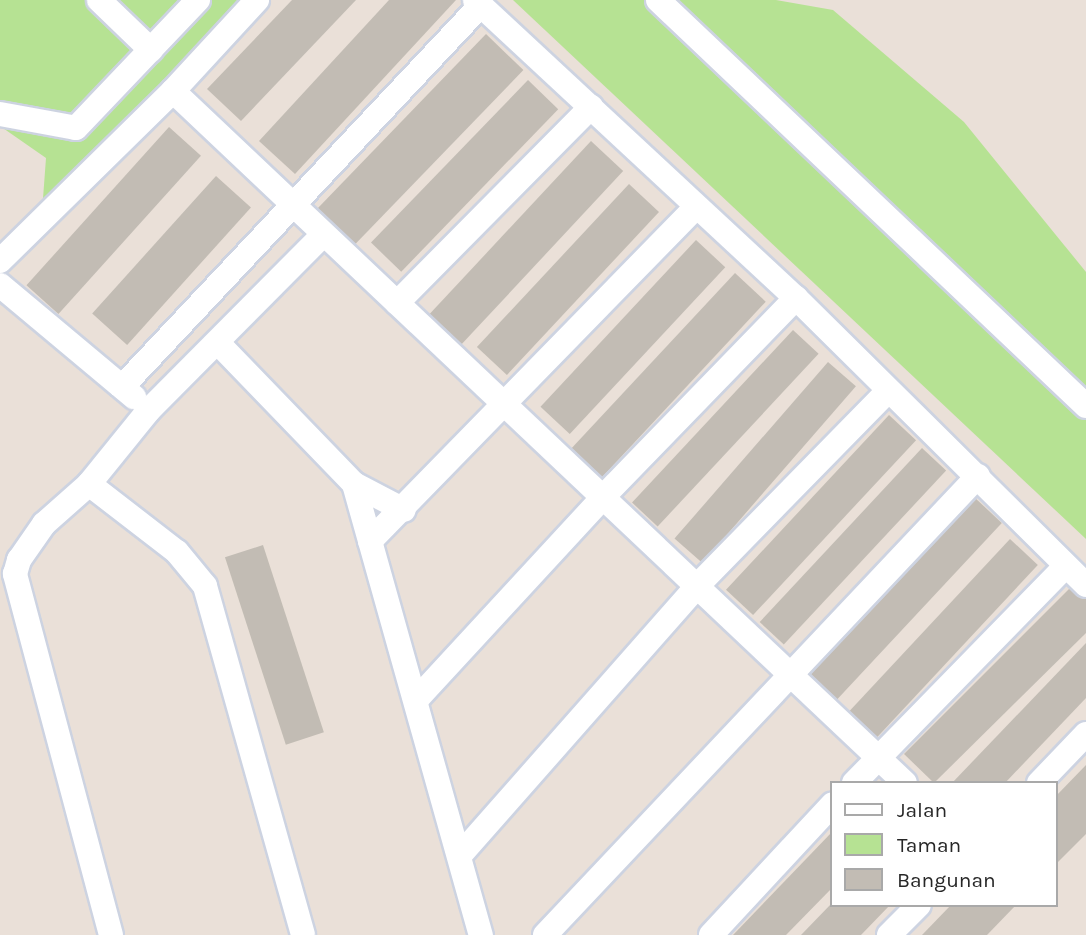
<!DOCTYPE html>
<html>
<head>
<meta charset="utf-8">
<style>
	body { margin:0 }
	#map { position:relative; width:1086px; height:935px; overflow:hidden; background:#eae0d8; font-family:Karla,sans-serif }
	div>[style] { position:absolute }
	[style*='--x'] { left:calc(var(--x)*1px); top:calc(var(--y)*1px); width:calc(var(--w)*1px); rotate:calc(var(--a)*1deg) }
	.green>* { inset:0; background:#b6e293 }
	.building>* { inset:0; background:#c2bcb4; transform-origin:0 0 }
	.roads { filter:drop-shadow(2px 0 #cdd3e1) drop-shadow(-2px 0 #cdd3e1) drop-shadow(0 2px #cdd3e1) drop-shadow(0 -2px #cdd3e1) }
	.street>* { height:24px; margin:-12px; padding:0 12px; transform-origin:12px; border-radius:12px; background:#fff }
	span { translate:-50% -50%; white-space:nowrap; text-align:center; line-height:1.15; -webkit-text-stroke:6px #fff; paint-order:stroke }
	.legend { position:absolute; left:830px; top:781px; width:228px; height:126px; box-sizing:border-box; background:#fff; border:2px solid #a9a9a9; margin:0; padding:9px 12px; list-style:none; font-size:21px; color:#272727 }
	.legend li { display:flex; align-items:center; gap:14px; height:35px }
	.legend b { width:35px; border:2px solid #a9a9a9 }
</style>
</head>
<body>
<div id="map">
	<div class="green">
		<i style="clip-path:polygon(0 0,239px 0,42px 212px,46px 158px,0 126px)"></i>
		<i style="clip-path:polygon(513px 0,776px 0,833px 10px,964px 122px,1086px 272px,1086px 539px)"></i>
	</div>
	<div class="building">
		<i style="clip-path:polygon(292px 0,356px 0,241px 121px,207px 89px)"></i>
		<i style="clip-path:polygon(389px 0,456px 0,295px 174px,259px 141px)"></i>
		<i style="left:486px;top:34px;width:52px;height:245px;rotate:44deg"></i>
		<i style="left:528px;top:80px;width:42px;height:226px;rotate:44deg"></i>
		<i style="left:169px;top:127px;width:43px;height:213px;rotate:42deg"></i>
		<i style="left:591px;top:141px;width:44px;height:238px;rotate:43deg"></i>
		<i style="left:216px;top:176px;width:47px;height:185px;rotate:42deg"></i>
		<i style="left:629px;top:184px;width:41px;height:223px;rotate:43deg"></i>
		<i style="left:696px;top:240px;width:40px;height:228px;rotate:43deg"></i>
		<i style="left:735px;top:273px;width:42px;height:241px;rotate:43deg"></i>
		<i style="left:793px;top:330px;width:35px;height:236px;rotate:43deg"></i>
		<i style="left:828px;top:362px;width:37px;height:234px;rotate:41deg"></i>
		<i style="left:889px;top:415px;width:37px;height:239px;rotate:43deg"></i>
		<i style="left:922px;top:448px;width:33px;height:238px;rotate:43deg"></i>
		<i style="left:974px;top:497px;width:38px;height:245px;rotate:43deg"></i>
		<i style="left:1010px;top:539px;width:38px;height:238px;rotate:43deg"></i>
		<i style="left:263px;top:545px;width:197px;height:40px;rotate:72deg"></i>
		<i style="clip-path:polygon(1077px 581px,1086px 589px,1086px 633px,934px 783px,904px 754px)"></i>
		<i style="clip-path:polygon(1086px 643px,1086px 698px,1005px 783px,952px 783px)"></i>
		<i style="clip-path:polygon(1086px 765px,1086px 834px,1056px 864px,1056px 796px)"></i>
		<i style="clip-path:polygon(832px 832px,832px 888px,786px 935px,733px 935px)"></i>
		<i style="clip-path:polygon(832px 903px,832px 905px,890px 905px,861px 935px,801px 935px)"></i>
		<i style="clip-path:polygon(951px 905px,1016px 905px,987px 935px,922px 935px)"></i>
	</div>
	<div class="roads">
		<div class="street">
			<i style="--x:99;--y:0;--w:72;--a:43.9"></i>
			<i style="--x:475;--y:0;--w:438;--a:42.9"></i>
			<i style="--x:796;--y:298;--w:408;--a:44.7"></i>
			<i style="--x:658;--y:0;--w:590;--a:43.49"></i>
			<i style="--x:173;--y:91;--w:1007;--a:43.39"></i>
			<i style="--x:0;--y:114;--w:77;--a:10.4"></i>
			<i style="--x:76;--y:128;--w:177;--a:-46.4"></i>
			<i style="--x:0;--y:261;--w:243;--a:-44.5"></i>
			<i style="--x:173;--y:91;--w:124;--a:-47.3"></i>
			<i style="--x:0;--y:285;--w:175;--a:39.9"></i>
			<i style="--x:397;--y:303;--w:276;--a:-45.3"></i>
			<i style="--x:218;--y:343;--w:196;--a:46"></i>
			<i style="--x:354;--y:484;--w:469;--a:74.3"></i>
			<i style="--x:122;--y:387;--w:523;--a:-46.78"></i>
			<i style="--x:89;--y:484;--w:111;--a:37.7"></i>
			<i style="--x:177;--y:552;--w:44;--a:50.5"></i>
			<i style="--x:205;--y:586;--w:362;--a:74.3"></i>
			<i style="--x:354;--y:484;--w:56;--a:27.5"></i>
			<i style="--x:370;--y:541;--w:467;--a:-45.7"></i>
			<i style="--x:416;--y:700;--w:277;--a:-47.3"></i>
			<i style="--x:604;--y:496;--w:276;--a:-45.9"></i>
			<i style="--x:854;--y:783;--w:303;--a:-45.7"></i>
			<i style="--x:1039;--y:783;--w:68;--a:-46.2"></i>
			<i style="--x:461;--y:854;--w:359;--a:-48.6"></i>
			<i style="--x:698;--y:585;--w:272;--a:-45.6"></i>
			<i style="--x:111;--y:935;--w:374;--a:-104.9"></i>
			<i style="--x:15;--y:574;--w:15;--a:-74"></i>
			<i style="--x:19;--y:560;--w:44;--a:-55.2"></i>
			<i style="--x:44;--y:524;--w:60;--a:-41.6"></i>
			<i style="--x:89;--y:484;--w:95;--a:-51"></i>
			<i style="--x:149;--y:410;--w:247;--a:-45.2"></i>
			<i style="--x:545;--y:935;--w:631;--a:-46.67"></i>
			<i style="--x:711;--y:935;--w:178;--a:-47.1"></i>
			<i style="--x:889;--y:935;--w:42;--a:-45"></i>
		</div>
	</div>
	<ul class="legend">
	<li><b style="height:9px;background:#fff"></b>Jalan</li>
	<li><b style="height:19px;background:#b6e293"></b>Taman</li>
	<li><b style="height:19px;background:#c2bcb4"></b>Bangunan</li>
	</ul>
</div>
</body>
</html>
